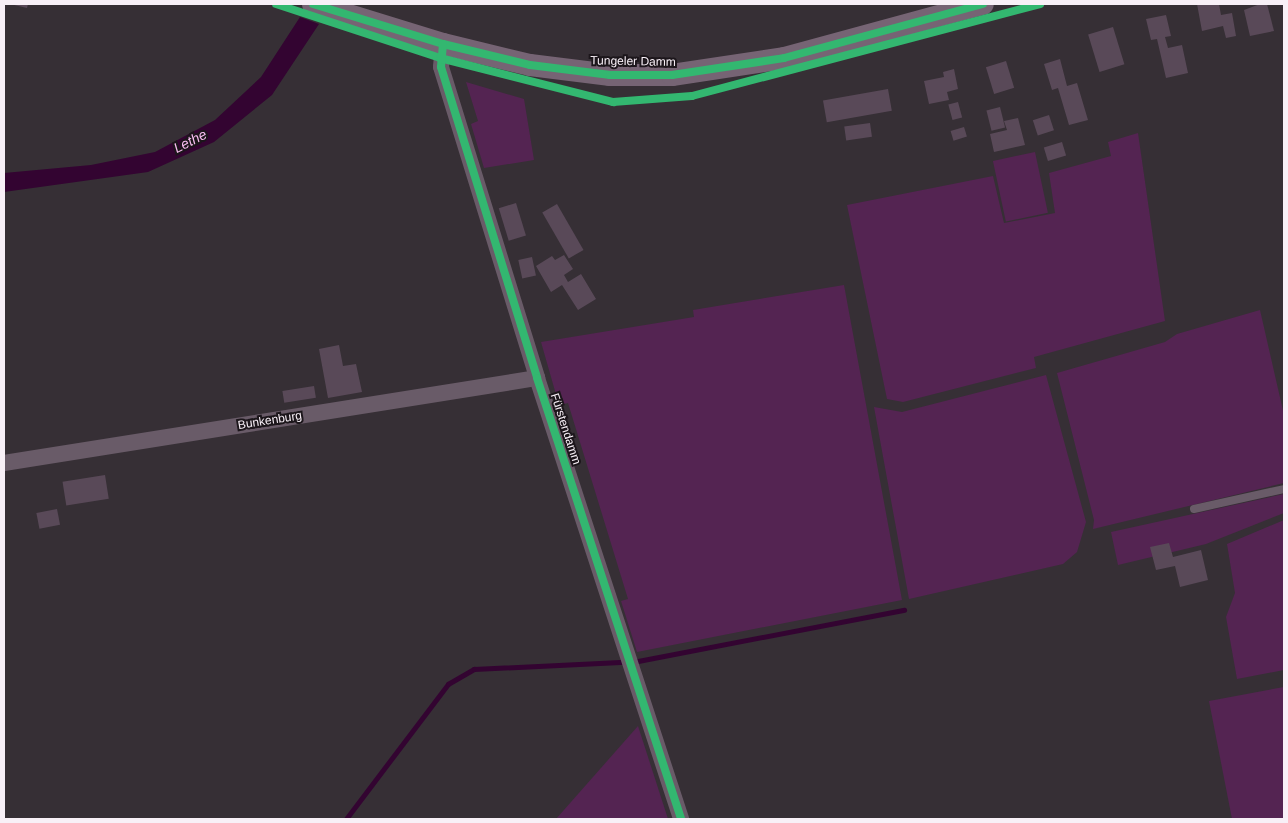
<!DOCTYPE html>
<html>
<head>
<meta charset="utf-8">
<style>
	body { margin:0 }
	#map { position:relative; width:1288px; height:823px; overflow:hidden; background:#362f35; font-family:Helvetica,sans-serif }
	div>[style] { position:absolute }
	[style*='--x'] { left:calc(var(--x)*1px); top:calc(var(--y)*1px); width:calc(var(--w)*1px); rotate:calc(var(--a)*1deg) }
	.green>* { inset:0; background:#542452; transform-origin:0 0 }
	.water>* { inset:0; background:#330431 }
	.stream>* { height:4.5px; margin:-2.25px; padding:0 2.25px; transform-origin:2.25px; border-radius:2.25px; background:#330431 }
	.building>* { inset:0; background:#594958; transform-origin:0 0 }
	.lane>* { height:8px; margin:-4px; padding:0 4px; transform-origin:4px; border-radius:4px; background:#695b68 }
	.street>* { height:16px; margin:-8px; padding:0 8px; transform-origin:8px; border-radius:8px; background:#695b68 }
	.secondary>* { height:22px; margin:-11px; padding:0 11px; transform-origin:11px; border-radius:11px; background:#766474 }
	.cycleway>* { height:8px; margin:-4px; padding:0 4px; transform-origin:4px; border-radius:4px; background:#33b770 }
	span { translate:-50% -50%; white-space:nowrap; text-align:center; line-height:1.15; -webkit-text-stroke:4px #1c161b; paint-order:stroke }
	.street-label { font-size:12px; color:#f8f0f7 }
	.water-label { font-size:14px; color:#f6bcef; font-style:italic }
	.frame { position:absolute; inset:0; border:5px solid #f8f0f7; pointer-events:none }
</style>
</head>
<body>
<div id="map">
	<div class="green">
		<i style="clip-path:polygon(466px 82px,524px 99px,534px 160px,484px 168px,471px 124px,478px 121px)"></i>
		<i style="clip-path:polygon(1138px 133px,1165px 321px,1034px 357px,1036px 368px,903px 402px,887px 399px,847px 205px,993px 176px,1004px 223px,1055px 213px,1049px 173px,1111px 156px,1108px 142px)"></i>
		<i style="left:1035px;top:152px;width:62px;height:43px;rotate:78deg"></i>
		<i style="clip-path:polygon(844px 285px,902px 600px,637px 652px,621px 601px,628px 599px,568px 403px,559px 405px,541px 342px,694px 317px,693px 310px)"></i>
		<i style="clip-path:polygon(1260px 310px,1284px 415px,1284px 483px,1093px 529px,1094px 520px,1057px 373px,1165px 342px,1177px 334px)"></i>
		<i style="clip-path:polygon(1046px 375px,1086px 522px,1077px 552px,1063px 564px,909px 599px,874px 407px,902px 412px)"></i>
		<i style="clip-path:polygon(1284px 494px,1284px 513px,1206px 544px,1118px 565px,1111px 532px)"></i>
		<i style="clip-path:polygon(1284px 520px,1284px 670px,1237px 679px,1226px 617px,1235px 593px,1227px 544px)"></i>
		<i style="clip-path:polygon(1284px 687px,1284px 819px,1232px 819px,1209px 701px)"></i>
		<i style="clip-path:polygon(638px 726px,668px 819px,556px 819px)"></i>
	</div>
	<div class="water">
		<i style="clip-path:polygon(300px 17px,319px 24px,272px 95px,214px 142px,148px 172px,4px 192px,4px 173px,91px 165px,155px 152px,215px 120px,261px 77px)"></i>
	</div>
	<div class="stream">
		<i style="--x:633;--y:662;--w:276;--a:-10.9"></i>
		<i style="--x:346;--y:819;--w:169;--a:-52.9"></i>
		<i style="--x:448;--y:684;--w:30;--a:-30"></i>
		<i style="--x:474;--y:669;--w:151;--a:-2.7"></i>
	</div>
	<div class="building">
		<i style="clip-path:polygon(10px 4px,28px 4px,27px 8px)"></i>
		<i style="clip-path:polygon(1197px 4px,1219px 4px,1221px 15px,1232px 13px,1236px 36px,1226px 38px,1223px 26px,1202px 31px)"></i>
		<i style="clip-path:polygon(1260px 4px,1267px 4px,1274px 31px,1250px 36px,1244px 10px)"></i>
		<i style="clip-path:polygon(1166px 15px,1171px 36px,1165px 37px,1168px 48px,1182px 45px,1188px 73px,1166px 78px,1157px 39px,1151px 40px,1146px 19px)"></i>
		<i style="left:1113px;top:27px;width:39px;height:26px;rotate:73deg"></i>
		<i style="clip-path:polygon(1060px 59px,1067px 86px,1077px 83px,1088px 120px,1069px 125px,1058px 88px,1052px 90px,1044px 64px)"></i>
		<i style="left:1006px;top:61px;width:28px;height:21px;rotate:73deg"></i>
		<i style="clip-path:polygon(954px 69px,958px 89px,947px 92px,949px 100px,929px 104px,924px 81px,944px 77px,943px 72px)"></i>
		<i style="left:888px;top:89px;width:22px;height:66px;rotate:80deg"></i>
		<i style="left:958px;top:102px;width:16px;height:10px;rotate:75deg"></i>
		<i style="left:1000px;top:107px;width:21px;height:14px;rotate:76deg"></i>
		<i style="left:1049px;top:115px;width:16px;height:17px;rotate:72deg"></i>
		<i style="clip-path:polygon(1018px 118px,1025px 145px,994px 152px,990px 134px,1007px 130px,1004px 121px)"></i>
		<i style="left:870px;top:123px;width:14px;height:26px;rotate:82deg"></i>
		<i style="left:964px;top:127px;width:10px;height:14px;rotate:73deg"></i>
		<i style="left:1062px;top:142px;width:14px;height:19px;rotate:73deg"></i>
		<i style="left:516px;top:203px;width:34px;height:18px;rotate:73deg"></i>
		<i style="left:557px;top:204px;width:53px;height:17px;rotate:60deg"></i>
		<i style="clip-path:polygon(564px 255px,573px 269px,564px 275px,568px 282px,581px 274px,596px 299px,578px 310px,562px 285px,551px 292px,536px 266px,552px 256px,555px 260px)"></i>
		<i style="left:532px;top:257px;width:19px;height:14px;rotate:78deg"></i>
		<i style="clip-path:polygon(339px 345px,343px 366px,356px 364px,362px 392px,328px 398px,319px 349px)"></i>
		<i style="left:314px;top:386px;width:12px;height:32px;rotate:81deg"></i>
		<i style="left:105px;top:475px;width:24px;height:43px;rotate:81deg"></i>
		<i style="left:57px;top:509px;width:16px;height:21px;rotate:79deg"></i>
		<i style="clip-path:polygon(1169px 543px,1173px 557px,1201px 550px,1208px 580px,1180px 587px,1175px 566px,1156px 570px,1150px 547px)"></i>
	</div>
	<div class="lane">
		<i style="--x:1194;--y:509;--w:92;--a:-12.5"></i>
	</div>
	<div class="street">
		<i style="--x:443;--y:44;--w:23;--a:95"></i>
		<i style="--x:441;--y:67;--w:325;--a:72.8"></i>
		<i style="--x:537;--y:378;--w:464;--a:71.9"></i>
		<i style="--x:4;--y:463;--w:540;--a:-9.06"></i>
	</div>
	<div class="secondary">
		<i style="--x:313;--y:4;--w:136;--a:17.1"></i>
		<i style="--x:443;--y:44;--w:89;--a:13.6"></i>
		<i style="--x:530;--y:65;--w:81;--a:7.1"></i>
		<i style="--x:610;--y:75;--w:62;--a:0"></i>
		<i style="--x:672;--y:75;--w:113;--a:-8.6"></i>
		<i style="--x:784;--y:58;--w:206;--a:-15.2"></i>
	</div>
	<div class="cycleway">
		<i style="--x:276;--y:4;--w:173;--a:18.2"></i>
		<i style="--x:440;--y:58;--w:179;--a:14.3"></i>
		<i style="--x:613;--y:102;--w:79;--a:-4.3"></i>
		<i style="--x:692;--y:96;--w:360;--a:-14.8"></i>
		<i style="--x:313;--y:4;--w:136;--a:17.1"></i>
		<i style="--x:443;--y:44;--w:89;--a:13.6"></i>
		<i style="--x:530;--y:65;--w:81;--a:7.1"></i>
		<i style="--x:610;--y:75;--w:62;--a:0"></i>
		<i style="--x:672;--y:75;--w:113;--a:-8.6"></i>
		<i style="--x:784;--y:58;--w:206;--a:-15.2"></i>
		<i style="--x:443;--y:44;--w:23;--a:95"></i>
		<i style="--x:441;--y:67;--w:325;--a:72.8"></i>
		<i style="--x:537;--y:378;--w:464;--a:71.9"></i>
	</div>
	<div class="street-label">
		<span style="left:633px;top:62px;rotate:1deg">Tungeler Damm</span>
		<span style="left:270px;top:421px;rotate:-9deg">Bunkenburg</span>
		<span style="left:565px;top:429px;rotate:72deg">Fürstendamm</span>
	</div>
	<div class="water-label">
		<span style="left:190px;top:141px;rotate:-27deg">Lethe</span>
	</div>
	<div class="frame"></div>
</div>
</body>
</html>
